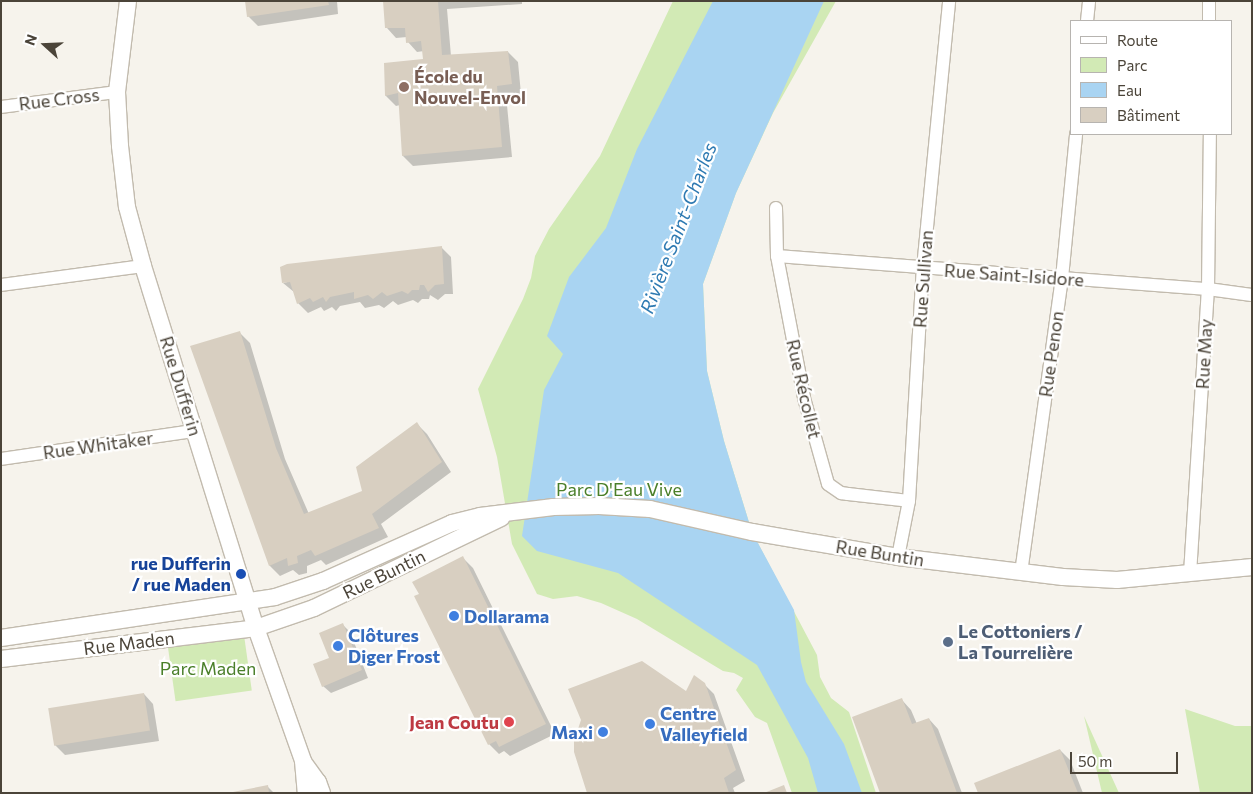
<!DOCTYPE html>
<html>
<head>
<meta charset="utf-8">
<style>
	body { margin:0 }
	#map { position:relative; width:1253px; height:794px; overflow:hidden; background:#f6f3ec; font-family:Commissioner,sans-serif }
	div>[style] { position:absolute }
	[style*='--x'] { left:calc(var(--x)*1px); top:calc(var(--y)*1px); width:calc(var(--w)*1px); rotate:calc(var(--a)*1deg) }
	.green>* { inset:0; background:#d2eab5; transform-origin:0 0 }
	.water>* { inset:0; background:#a9d4f2 }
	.shadow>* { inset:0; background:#0003 }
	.building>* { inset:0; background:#d8cfc1; transform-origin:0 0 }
	.roads { filter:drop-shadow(1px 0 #c2bbae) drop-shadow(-1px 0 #c2bbae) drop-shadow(0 1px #c2bbae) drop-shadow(0 -1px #c2bbae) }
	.minor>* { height:12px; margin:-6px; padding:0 6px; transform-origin:6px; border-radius:6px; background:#fff }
	.tertiary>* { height:16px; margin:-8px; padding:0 8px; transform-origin:8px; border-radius:8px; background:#fff }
	.dots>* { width:14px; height:14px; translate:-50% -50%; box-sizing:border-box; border:2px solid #fff; border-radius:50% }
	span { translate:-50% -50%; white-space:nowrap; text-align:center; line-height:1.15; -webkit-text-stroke:4.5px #fff; paint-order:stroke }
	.education-label { font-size:18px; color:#785e54; font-weight:700 }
	.left { translate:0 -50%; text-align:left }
	.street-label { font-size:18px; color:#4b4439 }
	.park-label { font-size:18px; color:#4a7f2a }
	.transit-label { font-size:18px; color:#164399; font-weight:700 }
	.right { translate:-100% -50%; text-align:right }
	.shop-label { font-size:18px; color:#366cbe; font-weight:700 }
	.service-label { font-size:18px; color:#4e5e75; font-weight:700 }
	.health-label { font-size:18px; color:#be3a42; font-weight:700 }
	.water-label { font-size:19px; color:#2e7ab2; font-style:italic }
	.frame { position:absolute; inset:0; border:2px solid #4b4439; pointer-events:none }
	.legend { position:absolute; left:1070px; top:20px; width:162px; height:115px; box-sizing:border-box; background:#fff; border:1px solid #b7b4b0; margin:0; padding:6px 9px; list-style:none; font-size:15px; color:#4b4439 }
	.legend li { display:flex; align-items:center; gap:10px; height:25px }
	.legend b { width:25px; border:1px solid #b7b4b0 }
	.north { position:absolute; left:20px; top:20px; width:50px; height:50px; -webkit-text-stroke:4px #fff; paint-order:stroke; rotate:290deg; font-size:14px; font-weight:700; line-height:20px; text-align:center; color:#4b4439 }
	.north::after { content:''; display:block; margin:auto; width:18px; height:22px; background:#4b4439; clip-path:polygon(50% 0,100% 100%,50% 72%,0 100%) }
	.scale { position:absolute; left:1070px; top:752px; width:108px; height:22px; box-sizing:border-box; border:2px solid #4b4439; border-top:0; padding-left:6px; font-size:15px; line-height:18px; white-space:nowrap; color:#4b4439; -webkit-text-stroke:4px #fff; paint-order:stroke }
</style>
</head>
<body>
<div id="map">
	<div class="green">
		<i style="clip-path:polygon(673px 1px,836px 1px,773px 113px,736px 193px,703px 284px,707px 371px,724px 441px,752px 532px,817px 655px,820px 677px,831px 698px,849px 712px,876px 793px,792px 793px,767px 723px,755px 717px,736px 690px,743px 678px,734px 673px,723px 671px,637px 619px,601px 603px,577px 596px,553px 599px,537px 594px,512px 544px,497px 457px,478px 389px,523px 299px,531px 278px,535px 256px,549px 229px,600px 156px)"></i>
		<i style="left:244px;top:635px;width:56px;height:77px;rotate:82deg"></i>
		<i style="clip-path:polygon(1185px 709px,1235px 726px,1252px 726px,1252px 793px,1200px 793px)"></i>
		<i style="clip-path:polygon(1084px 716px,1119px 793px,1102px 793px)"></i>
	</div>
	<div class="water">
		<i style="clip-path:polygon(713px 1px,824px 1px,736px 193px,703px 284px,707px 371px,724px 441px,752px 532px,794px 610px,801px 662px,806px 682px,844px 744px,862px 793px,818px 793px,808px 758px,757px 665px,618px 573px,537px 551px,522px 536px,544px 390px,563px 354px,547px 336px,569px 277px,606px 228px,637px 149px)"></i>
	</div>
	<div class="shadow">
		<i style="clip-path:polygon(247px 1px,337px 1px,338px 14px,258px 26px,248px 16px)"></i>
		<i style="clip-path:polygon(384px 1px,522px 1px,522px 4px,447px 9px,451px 56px,508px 52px,518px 62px,521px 94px,506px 95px,512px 157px,413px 166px,403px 156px,400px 105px,396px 106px,386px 96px,386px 64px,425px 60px,424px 51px,417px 52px,408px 42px,407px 37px,396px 38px,387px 28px)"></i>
		<i style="clip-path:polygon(441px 247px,451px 257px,453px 294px,445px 294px,438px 300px,430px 295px,429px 299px,422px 299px,418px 303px,413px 300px,398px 305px,393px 301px,384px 308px,379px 305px,365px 308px,360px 302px,340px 306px,336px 311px,332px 307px,324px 311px,321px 307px,308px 313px,298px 303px,294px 292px,283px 283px)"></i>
		<i style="clip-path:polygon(240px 333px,250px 343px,285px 459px,309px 514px,364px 492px,417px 424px,427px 434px,451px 472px,381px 524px,388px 537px,326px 565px,321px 560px,307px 566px,307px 573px,299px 575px,293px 570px,280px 576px,270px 566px,192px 347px)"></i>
		<i style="clip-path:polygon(463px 558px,473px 568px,555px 734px,510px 756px,504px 751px,499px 754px,489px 744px)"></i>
		<i style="clip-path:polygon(343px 625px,350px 632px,368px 678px,331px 693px,323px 686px)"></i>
		<i style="clip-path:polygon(704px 684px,714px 694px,745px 781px,733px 788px,735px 793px,588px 793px,686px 693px)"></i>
		<i style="clip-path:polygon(144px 694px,153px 704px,159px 741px,65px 755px,55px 745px)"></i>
		<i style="clip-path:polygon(902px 700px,911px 710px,917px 724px,929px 719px,938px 729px,962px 793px,882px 793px)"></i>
		<i style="clip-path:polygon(1060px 750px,1070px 760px,1083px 793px,980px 793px)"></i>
		<i style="clip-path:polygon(268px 787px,274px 793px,235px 793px)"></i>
	</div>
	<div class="building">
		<i style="clip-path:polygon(245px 1px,328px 1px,329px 5px,247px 17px)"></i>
		<i style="clip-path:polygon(383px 1px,438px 1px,442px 55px,508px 51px,512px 84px,497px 86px,502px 147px,402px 156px,398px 93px,385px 96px,384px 63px,423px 59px,421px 41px,406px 43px,405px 28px,385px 28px)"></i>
		<i style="clip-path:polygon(442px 246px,444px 284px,435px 285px,428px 292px,424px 285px,420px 285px,419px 290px,412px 290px,408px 294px,402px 291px,387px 296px,382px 292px,373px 299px,368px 295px,354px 299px,354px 292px,330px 297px,326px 302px,323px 297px,313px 302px,310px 298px,297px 304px,290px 282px,282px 283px,280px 267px,287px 264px)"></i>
		<i style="clip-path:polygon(240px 331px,276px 448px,304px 514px,362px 491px,356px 467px,417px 422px,442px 462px,372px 514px,379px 528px,315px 556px,311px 550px,297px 556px,298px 563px,288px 566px,287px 558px,269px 566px,190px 346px)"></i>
		<i style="clip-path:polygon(463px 556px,546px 724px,499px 747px,496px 741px,488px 745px,414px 596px,419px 594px,412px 582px)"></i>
		<i style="clip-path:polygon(343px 623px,362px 670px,322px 687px,313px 664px,329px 658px,319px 633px)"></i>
		<i style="clip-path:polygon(642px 661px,686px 691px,694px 675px,705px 683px,736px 770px,724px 778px,729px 793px,587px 793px,574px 752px,574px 741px,581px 720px,568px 689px)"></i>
		<i style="left:144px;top:693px;width:38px;height:97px;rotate:81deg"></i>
		<i style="clip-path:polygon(902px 698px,912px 724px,929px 718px,957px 793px,880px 793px,852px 717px)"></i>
		<i style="clip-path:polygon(1060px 749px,1078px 793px,978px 793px,974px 783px)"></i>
		<i style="clip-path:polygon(268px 785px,269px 793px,233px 793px,233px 792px)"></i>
		<i style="clip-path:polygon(784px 785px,787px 793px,764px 793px)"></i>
	</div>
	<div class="roads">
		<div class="minor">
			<i style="--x:1087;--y:21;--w:20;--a:-84"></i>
			<i style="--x:1209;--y:21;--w:20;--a:-90"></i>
			<i style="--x:1;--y:107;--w:117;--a:-7.4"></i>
			<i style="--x:776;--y:208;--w:48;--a:88.8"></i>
			<i style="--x:777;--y:256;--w:145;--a:79.2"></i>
			<i style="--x:804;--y:398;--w:89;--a:74.4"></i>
			<i style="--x:828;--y:484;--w:16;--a:35"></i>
			<i style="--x:841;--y:493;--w:7;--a:8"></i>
			<i style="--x:848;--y:494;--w:61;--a:6.5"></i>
			<i style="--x:777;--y:256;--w:432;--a:4.4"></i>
			<i style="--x:1208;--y:289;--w:44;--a:7.8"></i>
			<i style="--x:1;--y:285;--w:143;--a:-7.6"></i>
			<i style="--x:1;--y:459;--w:195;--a:-8.3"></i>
			<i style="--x:898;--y:557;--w:57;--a:-78.9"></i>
			<i style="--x:909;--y:501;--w:233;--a:-86.6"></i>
			<i style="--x:923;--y:268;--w:268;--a:-84.4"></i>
			<i style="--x:1021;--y:573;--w:298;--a:-82.1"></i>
			<i style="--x:1062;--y:278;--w:145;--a:-84.4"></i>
			<i style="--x:1190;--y:574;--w:286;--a:-86.4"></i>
			<i style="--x:1208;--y:289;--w:155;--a:-89.3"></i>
		</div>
		<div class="tertiary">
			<i style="--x:128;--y:1;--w:92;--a:96.9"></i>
			<i style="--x:117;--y:92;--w:54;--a:86.8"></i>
			<i style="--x:120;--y:146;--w:61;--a:83.5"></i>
			<i style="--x:127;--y:207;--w:61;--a:74.8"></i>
			<i style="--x:143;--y:266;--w:379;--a:72.7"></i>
			<i style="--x:256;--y:628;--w:141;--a:70.5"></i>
			<i style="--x:303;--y:761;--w:32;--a:85"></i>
			<i style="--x:1;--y:638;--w:277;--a:-8.5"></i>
			<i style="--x:275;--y:597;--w:51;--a:-18.4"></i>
			<i style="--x:323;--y:581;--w:141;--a:-24.2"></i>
			<i style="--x:452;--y:523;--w:29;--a:-14"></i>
			<i style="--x:480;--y:516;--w:74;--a:-7"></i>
			<i style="--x:553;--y:507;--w:46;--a:-1.2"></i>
			<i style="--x:599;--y:506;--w:51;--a:3.4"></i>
			<i style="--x:650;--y:509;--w:105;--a:12.7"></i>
			<i style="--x:752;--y:532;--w:148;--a:9.7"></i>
			<i style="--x:898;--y:557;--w:166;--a:6.9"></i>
			<i style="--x:1063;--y:577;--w:54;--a:3.2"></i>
			<i style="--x:1117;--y:580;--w:136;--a:-5.5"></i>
			<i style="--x:1;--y:659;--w:257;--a:-6.9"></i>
			<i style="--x:256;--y:628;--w:61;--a:-19"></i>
			<i style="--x:314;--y:608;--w:208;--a:-25.7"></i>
			<i style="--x:304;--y:763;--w:24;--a:54"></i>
			<i style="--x:318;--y:782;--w:12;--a:70"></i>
		</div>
	</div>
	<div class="dots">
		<i style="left:404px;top:87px;background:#8d6e63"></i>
		<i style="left:241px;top:574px;background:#1a4fb4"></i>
		<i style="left:454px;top:616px;background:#3f7fe0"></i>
		<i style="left:948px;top:642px;background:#5c6f8a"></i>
		<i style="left:338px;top:646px;background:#3f7fe0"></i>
		<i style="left:509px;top:722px;background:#e0444e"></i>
		<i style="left:650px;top:724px;background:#3f7fe0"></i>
		<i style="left:603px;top:732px;background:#3f7fe0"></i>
	</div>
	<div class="education-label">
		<span class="left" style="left:414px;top:87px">École du<br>Nouvel-Envol</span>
	</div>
	<div class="street-label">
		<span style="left:59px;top:99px;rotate:-7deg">Rue Cross</span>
		<span style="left:1014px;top:275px;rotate:4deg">Rue Saint-Isidore</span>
		<span style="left:923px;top:279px;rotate:-86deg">Rue Sullivan</span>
		<span style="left:1051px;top:354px;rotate:-82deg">Rue Penon</span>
		<span style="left:1204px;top:354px;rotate:-87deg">Rue May</span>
		<span style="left:181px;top:386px;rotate:73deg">Rue Dufferin</span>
		<span style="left:804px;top:389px;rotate:77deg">Rue Récollet</span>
		<span style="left:98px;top:445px;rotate:-8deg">Rue Whitaker</span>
		<span style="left:880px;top:553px;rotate:9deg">Rue Buntin</span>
		<span style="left:384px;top:574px;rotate:-26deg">Rue Buntin</span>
		<span style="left:129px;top:643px;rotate:-7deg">Rue Maden</span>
	</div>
	<div class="park-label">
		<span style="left:619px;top:489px">Parc D'Eau Vive</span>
		<span style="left:208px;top:668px">Parc Maden</span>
	</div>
	<div class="transit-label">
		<span class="right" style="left:231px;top:574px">rue Dufferin<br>/ rue Maden</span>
	</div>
	<div class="shop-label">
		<span class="left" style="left:464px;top:616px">Dollarama</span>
		<span class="left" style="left:348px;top:646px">Clôtures<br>Diger Frost</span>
		<span class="left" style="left:660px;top:724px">Centre<br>Valleyfield</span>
		<span class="right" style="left:593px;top:732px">Maxi</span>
	</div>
	<div class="service-label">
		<span class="left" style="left:958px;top:642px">Le Cottoniers /<br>La Tourrelière</span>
	</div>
	<div class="health-label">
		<span class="right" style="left:499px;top:722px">Jean Coutu</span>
	</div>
	<div class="water-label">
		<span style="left:678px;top:228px;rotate:-69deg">Rivière Saint-Charles</span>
	</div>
	<div class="frame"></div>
	<ul class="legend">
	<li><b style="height:6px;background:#fff"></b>Route</li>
	<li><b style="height:14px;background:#d2eab5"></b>Parc</li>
	<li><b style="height:14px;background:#a9d4f2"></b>Eau</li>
	<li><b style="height:14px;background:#d8cfc1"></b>Bâtiment</li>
	</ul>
	<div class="north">N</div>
	<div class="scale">50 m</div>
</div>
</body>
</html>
